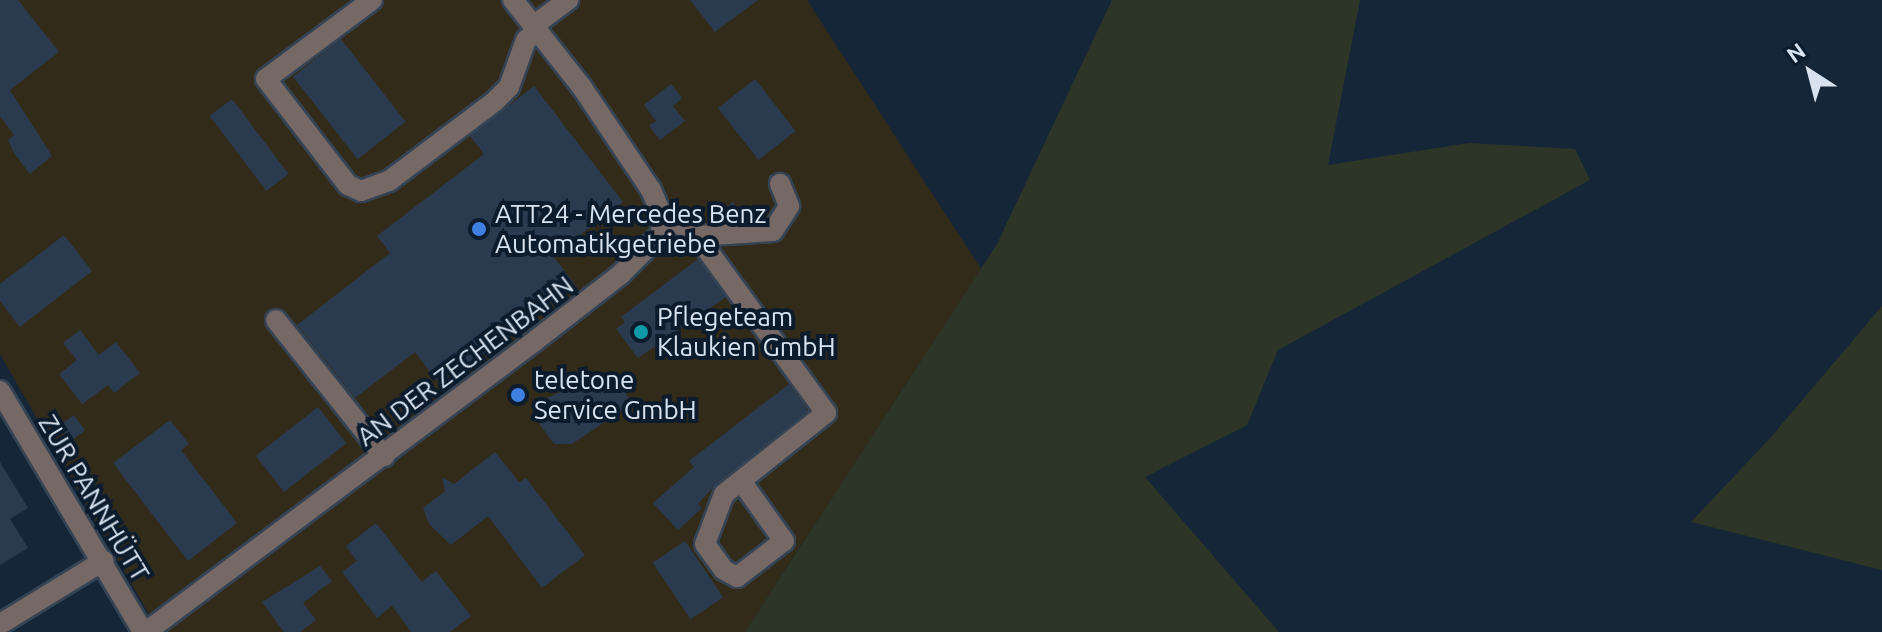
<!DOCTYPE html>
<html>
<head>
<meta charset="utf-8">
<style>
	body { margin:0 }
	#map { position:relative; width:1882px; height:632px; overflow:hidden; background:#152638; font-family:Ubuntu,sans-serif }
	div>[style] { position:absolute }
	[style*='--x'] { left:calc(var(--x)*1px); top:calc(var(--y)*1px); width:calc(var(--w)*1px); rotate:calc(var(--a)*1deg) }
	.industrial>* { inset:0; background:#332b1a }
	.green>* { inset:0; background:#2d3626 }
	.building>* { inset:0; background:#2a3b4f; transform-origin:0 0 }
	.roads { filter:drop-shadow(2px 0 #344455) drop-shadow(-2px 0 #344455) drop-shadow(0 2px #344455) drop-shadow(0 -2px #344455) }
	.minor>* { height:20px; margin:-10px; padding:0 10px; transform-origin:10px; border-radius:10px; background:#766865 }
	.dots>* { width:22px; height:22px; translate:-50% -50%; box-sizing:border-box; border:4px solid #0c1c2d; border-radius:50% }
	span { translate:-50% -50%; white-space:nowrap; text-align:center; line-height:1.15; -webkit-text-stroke:8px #0c1c2d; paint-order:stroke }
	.poi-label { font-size:26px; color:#d9e3f0 }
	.left { translate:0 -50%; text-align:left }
	.street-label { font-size:26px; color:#d9e3f0 }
	.north { position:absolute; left:1770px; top:32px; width:80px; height:80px; -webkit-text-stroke:6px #0c1c2d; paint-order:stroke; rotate:324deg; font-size:22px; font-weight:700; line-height:32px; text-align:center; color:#d9e3f0 }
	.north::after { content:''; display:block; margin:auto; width:28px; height:36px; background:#d9e3f0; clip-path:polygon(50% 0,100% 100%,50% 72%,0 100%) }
</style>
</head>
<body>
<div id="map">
	<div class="industrial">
		<i style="clip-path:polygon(0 0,807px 0,981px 269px,745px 632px,159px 632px,0 354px)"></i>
	</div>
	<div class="green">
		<i style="clip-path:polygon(1112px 0,1360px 0,1328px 165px,1469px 143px,1575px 149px,1590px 180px,1278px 350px,1247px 425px,1145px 477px,1279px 632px,745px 632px,997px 244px)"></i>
		<i style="clip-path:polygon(1882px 306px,1882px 570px,1691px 522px,1771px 437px)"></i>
	</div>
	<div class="building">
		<i style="clip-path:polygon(0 0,18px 0,59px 52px,10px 90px,52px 156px,30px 174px,14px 153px,8px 140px,14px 135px,0 116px)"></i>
		<i style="clip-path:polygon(690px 0,758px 0,715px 32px)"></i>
		<i style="left:341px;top:39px;width:105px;height:61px;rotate:52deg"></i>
		<i style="left:755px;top:79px;width:66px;height:47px;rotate:52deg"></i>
		<i style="clip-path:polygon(671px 84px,682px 98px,673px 106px,685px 121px,660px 140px,649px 126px,656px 121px,644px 105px)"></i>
		<i style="clip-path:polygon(534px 86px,623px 202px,553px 256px,575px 284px,462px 370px,458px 364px,436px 380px,415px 352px,355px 398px,297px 325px,390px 253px,377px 236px,484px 154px,470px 136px)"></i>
		<i style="left:232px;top:99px;width:94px;height:28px;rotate:53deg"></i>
		<i style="clip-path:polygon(733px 202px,744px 217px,724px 221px,718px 213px)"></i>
		<i style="clip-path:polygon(64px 235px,92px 271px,20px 327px,0 301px,0 284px)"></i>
		<i style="clip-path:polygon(698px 259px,726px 297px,638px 358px,616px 329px,625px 322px,621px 317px)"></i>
		<i style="clip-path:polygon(80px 330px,99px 355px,116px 342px,140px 373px,114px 393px,108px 385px,82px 404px,59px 374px,77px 360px,63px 343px)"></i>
		<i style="clip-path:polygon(605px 378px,627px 384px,626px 394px,633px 403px,572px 444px,554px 444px,536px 419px,543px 400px,581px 382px,588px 391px)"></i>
		<i style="clip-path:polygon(789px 384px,808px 411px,716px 484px,698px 504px,702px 508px,678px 530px,653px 503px,694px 467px,689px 461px)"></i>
		<i style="left:318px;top:407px;width:46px;height:79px;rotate:52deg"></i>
		<i style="left:74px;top:415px;width:19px;height:18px;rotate:54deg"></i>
		<i style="clip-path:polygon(170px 420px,189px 444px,181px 450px,237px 523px,188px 561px,113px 463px)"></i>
		<i style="clip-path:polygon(495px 452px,519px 482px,526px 478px,585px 555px,542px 588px,488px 516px,451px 545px,429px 524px,423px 508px,445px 491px,442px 477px,454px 484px)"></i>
		<i style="clip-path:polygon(0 462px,28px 508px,10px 519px,28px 548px,0 565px)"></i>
		<i style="clip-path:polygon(376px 523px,422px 582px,436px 571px,471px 616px,450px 632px,411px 632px,392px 606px,377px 618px,342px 572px,357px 561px,346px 546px)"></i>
		<i style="left:685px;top:541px;width:68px;height:39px;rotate:56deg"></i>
		<i style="clip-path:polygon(320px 566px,332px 581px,303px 603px,316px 620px,300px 632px,284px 632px,262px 602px)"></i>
	</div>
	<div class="roads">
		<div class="minor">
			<i style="--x:372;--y:0;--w:132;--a:143.3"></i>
			<i style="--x:266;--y:79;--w:134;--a:52.3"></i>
			<i style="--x:348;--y:185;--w:14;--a:25"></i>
			<i style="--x:361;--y:191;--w:30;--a:-20"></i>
			<i style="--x:389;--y:181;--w:133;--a:-37"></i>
			<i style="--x:495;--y:101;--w:20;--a:-45"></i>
			<i style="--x:509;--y:87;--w:50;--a:-70.1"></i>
			<i style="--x:526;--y:40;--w:14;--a:-39"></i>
			<i style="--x:533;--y:26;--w:44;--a:-36.6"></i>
			<i style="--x:660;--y:211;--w:45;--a:34"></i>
			<i style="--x:697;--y:236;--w:219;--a:53.9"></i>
			<i style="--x:826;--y:413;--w:130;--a:141.5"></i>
			<i style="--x:724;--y:494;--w:53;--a:110.8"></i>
			<i style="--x:705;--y:544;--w:32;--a:54"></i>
			<i style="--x:724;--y:570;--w:15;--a:28"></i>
			<i style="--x:737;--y:577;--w:59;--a:-37.5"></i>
			<i style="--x:784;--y:541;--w:74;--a:-125.6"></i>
			<i style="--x:697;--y:236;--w:76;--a:-3.8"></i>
			<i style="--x:773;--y:231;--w:30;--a:-57"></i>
			<i style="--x:789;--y:206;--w:24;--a:-112"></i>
			<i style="--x:276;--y:320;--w:174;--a:51.5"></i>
			<i style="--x:0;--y:391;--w:280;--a:59.3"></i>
			<i style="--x:2;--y:623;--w:119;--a:-31.5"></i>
			<i style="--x:146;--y:632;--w:487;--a:-36.8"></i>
			<i style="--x:536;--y:340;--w:108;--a:-37.8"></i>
			<i style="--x:621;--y:274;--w:58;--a:-45"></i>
			<i style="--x:662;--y:233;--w:22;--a:-95"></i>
			<i style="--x:660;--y:211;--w:23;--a:-113"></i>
			<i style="--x:651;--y:190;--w:125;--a:-123.9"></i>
			<i style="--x:581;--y:86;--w:110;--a:-128.3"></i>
		</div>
	</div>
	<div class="dots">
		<i style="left:479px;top:229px;background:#3f7fe0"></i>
		<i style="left:641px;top:332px;background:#0f9aa8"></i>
		<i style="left:518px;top:395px;background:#3f7fe0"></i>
	</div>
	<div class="poi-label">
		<span class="left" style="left:495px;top:229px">ATT24 - Mercedes Benz<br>Automatikgetriebe</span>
		<span class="left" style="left:657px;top:332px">Pflegeteam<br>Klaukien GmbH</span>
		<span class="left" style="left:534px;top:395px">teletone<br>Service GmbH</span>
	</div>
	<div class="street-label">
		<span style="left:465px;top:361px;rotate:-37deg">AN DER ZECHENBAHN</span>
		<span style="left:94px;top:498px;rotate:59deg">ZUR PANNHÜTT</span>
	</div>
	<div class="north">N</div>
</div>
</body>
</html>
